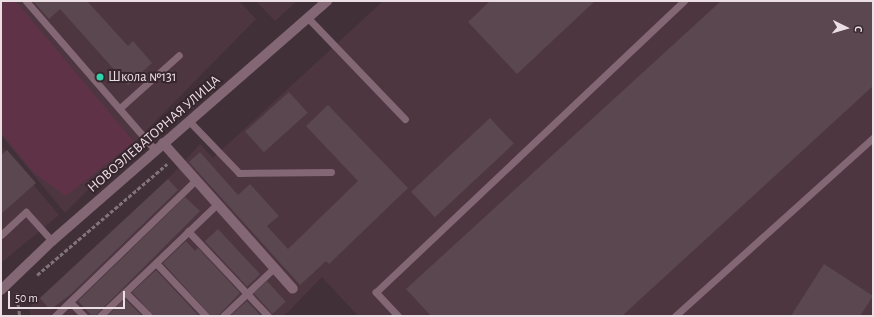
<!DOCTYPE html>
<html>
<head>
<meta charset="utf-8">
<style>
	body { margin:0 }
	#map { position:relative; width:874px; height:317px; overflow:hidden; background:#413038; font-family:"Alegreya Sans",sans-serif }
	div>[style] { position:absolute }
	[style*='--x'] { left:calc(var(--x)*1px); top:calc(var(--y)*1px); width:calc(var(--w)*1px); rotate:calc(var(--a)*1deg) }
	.built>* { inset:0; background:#4e3641 }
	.green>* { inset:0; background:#5f3248 }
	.building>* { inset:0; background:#5a474f; transform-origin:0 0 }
	.path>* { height:2.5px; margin-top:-1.25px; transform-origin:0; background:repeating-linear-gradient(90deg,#827379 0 4px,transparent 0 6px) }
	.lane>* { height:7px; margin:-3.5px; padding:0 3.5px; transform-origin:3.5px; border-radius:3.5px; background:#846774 }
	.street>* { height:10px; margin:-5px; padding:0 5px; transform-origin:5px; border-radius:5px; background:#846774 }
	.dots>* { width:11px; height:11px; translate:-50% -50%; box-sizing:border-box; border:2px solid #37262d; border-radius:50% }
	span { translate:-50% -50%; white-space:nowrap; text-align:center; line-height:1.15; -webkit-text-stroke:4px #37262d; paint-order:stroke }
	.poi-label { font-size:14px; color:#ebdfe4 }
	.left { translate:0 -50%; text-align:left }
	.street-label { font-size:14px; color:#ebdfe4 }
	.frame { position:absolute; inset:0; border:2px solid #ebdfe4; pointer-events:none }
	.north { position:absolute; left:826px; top:8px; width:40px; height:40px; -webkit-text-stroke:3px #37262d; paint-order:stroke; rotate:95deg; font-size:11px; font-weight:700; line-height:16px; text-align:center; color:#ebdfe4 }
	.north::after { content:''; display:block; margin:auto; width:14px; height:18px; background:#ebdfe4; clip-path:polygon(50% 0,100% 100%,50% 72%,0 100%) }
	.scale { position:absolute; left:8px; top:291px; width:117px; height:18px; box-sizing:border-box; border:2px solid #ebdfe4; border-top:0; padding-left:5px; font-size:12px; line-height:14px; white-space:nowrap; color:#ebdfe4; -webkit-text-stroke:3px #37262d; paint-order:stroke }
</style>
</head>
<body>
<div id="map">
	<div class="built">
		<i style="clip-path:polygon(1px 1px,239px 1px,256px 19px,65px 213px,1px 135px)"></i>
		<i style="clip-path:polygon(256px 1px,297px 1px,275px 21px)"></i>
		<i style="clip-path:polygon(383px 1px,873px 1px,873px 316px,358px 316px,322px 277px,284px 316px,31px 316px,29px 308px,168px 179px,200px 144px,213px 158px)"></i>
		<i style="clip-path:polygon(1px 146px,59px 215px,1px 263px)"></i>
	</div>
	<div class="green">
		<i style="clip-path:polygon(1px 1px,13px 1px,19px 5px,134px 142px,66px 196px,34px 173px,1px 133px)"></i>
	</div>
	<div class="building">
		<i style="clip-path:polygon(33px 1px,87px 1px,128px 46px,133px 41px,152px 63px,128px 85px,60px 9px,49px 19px)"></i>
		<i style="clip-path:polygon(490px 1px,595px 1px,517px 74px,468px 22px)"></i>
		<i style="clip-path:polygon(721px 1px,873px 1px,873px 86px,622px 316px,431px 316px,406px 289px)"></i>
		<i style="left:289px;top:92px;width:28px;height:59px;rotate:48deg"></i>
		<i style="clip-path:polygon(328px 105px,408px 188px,329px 264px,326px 261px,300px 285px,189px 162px,200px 152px,238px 195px,250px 184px,279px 216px,267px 226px,288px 249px,358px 181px,306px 126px)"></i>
		<i style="left:490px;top:118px;width:35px;height:108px;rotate:47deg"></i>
		<i style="clip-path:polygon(7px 150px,36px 183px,1px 214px,1px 155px)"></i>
		<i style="clip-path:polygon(168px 179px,178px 190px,71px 294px,50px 310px,40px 298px)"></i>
		<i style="clip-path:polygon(185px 197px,200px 211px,95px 316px,92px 316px,78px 301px)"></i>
		<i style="left:218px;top:229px;width:62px;height:18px;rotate:47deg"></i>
		<i style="clip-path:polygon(186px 241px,195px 251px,198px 248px,240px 293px,218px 316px,211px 316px,163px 263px)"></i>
		<i style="clip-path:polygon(824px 264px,873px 296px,860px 316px,791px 316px)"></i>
		<i style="clip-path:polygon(156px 270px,199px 316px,154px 316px,132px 292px)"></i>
		<i style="left:267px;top:281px;width:28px;height:18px;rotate:48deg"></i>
		<i style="clip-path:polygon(125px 299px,142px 316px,107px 316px)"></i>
		<i style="clip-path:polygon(247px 301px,261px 316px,230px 316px)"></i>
	</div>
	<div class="path">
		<i style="--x:37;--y:275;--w:171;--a:-40.5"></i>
		<i style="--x:17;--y:293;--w:23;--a:83"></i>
	</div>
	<div class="lane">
		<i style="--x:26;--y:1;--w:197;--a:49.1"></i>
		<i style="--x:308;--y:18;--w:140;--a:46.2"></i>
		<i style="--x:120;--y:108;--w:79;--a:-41.9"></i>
		<i style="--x:189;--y:121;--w:72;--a:46.1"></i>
		<i style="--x:239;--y:173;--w:92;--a:-0.6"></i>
		<i style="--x:188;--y:231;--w:117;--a:46.7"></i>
		<i style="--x:1;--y:235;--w:34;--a:-43"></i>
		<i style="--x:26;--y:212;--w:39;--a:48"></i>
		<i style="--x:156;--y:263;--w:73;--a:46.7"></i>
		<i style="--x:125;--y:292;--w:34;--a:45"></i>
		<i style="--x:70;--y:302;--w:20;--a:45"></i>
		<i style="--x:55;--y:316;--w:196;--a:-44"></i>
		<i style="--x:100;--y:316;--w:162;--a:-43.7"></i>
		<i style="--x:223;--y:316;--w:70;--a:-43.3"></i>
		<i style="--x:398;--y:316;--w:33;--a:-133"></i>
		<i style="--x:376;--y:292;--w:424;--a:-43.4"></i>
		<i style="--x:675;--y:316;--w:266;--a:-42"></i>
	</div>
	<div class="street">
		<i style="--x:163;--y:143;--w:195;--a:48.3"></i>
		<i style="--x:1;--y:290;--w:71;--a:-43.9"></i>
		<i style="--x:52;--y:241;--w:365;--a:-41.1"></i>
	</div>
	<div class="dots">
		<i style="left:100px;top:77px;background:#2fd4aa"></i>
	</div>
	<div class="poi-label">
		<span class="left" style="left:108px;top:77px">Школа №131</span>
	</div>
	<div class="street-label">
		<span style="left:154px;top:134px;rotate:-41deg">НОВОЭЛЕВАТОРНАЯ УЛИЦА</span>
	</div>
	<div class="frame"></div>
	<div class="north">С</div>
	<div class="scale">50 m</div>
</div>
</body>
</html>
